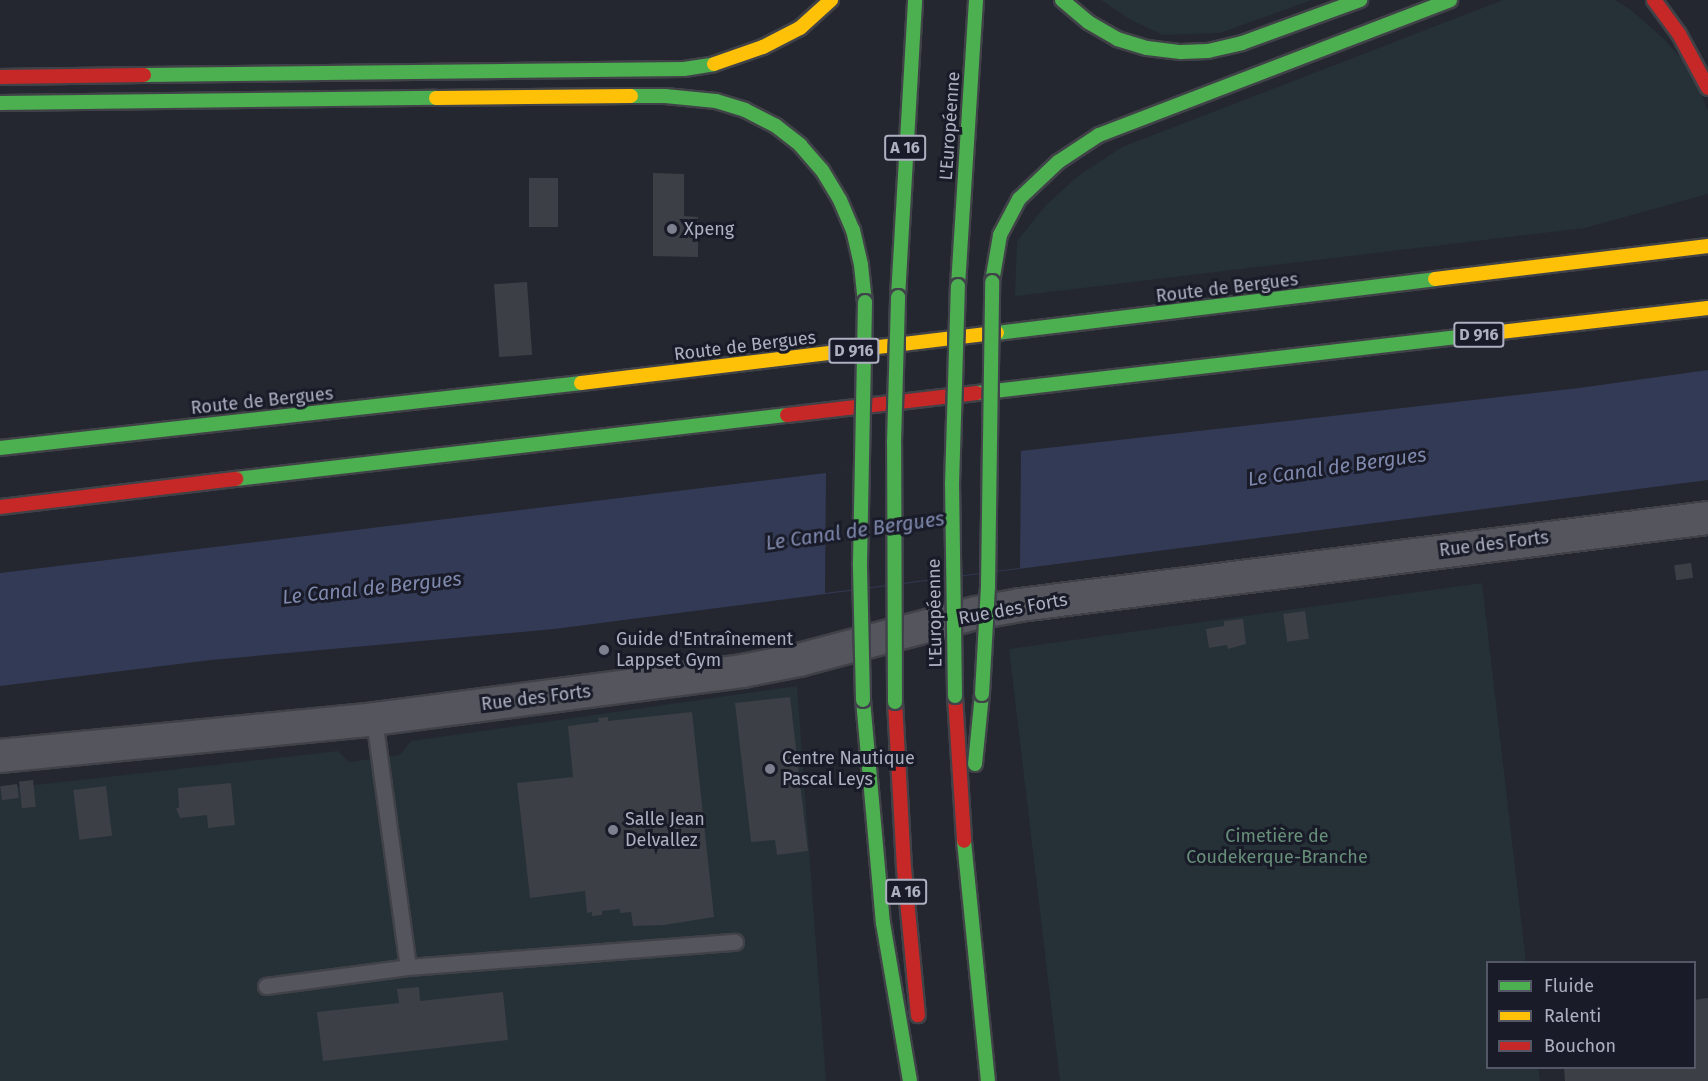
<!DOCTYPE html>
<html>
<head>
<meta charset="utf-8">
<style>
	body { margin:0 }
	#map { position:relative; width:1708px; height:1081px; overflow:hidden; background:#24272f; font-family:"Fira Sans",sans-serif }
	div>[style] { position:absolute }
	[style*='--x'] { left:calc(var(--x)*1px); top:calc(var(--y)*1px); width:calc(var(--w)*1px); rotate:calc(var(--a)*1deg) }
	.green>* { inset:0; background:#253136 }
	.water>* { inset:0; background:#333a55 }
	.pier>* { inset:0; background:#24272f }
	.building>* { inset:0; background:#3d3f46; transform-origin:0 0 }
	.roads { filter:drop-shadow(2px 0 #404248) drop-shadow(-2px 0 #404248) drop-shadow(0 2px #404248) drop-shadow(0 -2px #404248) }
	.lane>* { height:15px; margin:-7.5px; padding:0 7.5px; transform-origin:7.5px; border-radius:7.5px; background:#54555d }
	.street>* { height:32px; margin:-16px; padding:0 16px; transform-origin:16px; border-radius:16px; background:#54555d }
	.fast>* { height:14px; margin:-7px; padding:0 7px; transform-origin:7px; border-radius:7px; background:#4caf50 }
	.slow>* { height:14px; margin:-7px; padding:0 7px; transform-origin:7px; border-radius:7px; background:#ffc107 }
	.jam>* { height:14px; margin:-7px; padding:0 7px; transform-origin:7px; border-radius:7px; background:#c62828 }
	.bridges { filter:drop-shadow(2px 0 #41434b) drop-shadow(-2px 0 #41434b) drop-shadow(0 2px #41434b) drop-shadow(0 -2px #41434b) }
	.fast-bridge>* { height:14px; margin:-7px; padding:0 7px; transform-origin:7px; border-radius:7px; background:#4caf50 }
	.dots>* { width:16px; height:16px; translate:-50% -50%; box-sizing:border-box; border:3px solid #191c28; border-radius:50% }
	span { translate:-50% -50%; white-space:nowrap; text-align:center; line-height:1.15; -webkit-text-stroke:6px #191c28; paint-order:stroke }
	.shield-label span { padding:2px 4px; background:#191c28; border:2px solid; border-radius:4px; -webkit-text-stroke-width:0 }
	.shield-label { font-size:16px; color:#adb0c1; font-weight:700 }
	.street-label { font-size:18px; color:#adb0c1 }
	.poi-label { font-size:18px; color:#adb0c1 }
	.left { translate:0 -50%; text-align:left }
	.park-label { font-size:18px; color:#678f79 }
	.water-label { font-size:20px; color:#7f88ad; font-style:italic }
	.legend { position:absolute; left:1486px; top:961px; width:210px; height:108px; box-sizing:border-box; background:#191c28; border:2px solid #545765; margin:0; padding:8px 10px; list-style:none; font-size:18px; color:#adb0c1 }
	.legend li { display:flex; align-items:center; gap:12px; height:30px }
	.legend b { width:30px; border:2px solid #545765 }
</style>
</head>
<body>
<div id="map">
	<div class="green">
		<i style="clip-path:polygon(1101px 0,1312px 0,1220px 33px,1163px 35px,1131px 20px)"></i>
		<i style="clip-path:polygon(1503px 0,1615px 0,1631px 10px,1663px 38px,1691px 70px,1708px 111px,1708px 194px,1585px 228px,1015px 296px,1017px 241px,1046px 205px,1078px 176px,1122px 147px)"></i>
		<i style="clip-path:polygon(1482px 583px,1526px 962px,1488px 962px,1488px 1068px,1538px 1068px,1540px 1081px,1060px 1081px,1009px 649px)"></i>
		<i style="clip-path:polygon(797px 686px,826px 1081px,0 1081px,0 789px,338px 751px,349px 762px,400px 755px,411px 741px)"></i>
	</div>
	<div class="water">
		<i style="clip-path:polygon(1708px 370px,1708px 480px,554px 629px,211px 660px,0 686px,0 573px,826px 473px,1579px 388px)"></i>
	</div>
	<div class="pier">
		<i style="clip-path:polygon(1021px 450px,1020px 568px,825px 593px,826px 473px)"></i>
	</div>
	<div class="building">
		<i style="clip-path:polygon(653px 173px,684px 174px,684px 216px,698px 217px,698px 257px,653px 256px)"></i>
		<i style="left:529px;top:178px;width:29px;height:49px"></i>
		<i style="left:527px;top:282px;width:73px;height:33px;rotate:86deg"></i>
		<i style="left:1691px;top:563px;width:15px;height:17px;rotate:82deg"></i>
		<i style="left:1305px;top:611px;width:28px;height:22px;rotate:82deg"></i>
		<i style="clip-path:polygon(1243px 619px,1246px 644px,1228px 649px,1227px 645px,1209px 648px,1206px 629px,1224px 626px,1224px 621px)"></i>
		<i style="clip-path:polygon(790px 697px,808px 851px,777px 855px,775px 840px,751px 842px,735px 703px)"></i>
		<i style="clip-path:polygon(692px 712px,714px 917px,664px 925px,633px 926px,631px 912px,620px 913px,620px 909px,602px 911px,602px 915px,592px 916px,592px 912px,587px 913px,585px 891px,530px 898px,517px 783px,573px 777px,568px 726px,599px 722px,598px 718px,608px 717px,608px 721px)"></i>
		<i style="left:33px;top:780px;width:27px;height:14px;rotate:84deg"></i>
		<i style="clip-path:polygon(231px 783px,235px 825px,208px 828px,207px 815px,180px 818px,176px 808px,179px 808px,178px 788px)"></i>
		<i style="left:17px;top:784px;width:14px;height:17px;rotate:82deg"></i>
		<i style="left:106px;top:786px;width:50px;height:33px;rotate:83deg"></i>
		<i style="clip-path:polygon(419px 987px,420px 1001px,503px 992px,508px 1040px,323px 1061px,317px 1012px,399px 1003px,397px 989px)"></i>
		<i style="clip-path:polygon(1708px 998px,1708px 1081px,1565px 1081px,1564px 1068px,1694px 1068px,1694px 1000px)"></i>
	</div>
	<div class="roads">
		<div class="lane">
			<i style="--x:374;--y:719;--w:250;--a:82.2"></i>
			<i style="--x:266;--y:986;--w:143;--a:-7.6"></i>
			<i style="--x:408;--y:967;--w:328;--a:-4.4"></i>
		</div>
		<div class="street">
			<i style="--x:0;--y:756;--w:376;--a:-5.6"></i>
			<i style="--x:374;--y:719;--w:371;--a:-7.4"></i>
			<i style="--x:742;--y:671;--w:58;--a:-10.9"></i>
			<i style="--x:799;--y:660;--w:183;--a:-14.9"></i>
			<i style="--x:976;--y:613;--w:45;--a:-10.3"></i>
			<i style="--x:1020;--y:605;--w:693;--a:-7.21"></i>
		</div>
		<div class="fast">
			<i style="--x:1062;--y:0;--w:34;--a:40"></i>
			<i style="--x:1088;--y:22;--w:34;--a:30"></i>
			<i style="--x:1117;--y:39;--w:31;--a:17"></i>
			<i style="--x:1147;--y:48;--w:34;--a:7"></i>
			<i style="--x:1181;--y:52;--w:27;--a:-2"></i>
			<i style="--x:1208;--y:51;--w:35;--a:-13"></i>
			<i style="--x:1242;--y:43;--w:126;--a:-20"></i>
			<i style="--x:144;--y:75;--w:540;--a:-0.64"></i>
			<i style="--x:684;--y:69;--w:30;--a:-9"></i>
			<i style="--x:631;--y:96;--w:34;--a:0"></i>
			<i style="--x:665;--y:96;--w:51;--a:5.6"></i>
			<i style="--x:716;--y:101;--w:30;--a:17"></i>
			<i style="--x:745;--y:110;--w:35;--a:27"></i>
			<i style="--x:776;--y:126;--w:31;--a:38"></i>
			<i style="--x:800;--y:145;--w:33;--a:49"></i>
			<i style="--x:822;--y:170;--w:35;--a:59"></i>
			<i style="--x:840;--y:200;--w:33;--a:67"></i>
			<i style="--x:853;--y:230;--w:36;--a:77"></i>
			<i style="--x:861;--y:265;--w:37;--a:84"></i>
			<i style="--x:0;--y:103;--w:436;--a:-0.7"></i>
			<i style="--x:992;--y:282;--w:48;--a:-80.3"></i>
			<i style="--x:1000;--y:235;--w:41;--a:-62.2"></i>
			<i style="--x:1019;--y:199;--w:54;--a:-43.5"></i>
			<i style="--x:1058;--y:162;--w:49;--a:-33.4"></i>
			<i style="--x:1099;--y:135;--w:376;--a:-21"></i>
			<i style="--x:958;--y:286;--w:287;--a:-86.4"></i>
			<i style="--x:898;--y:297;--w:297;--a:-86.7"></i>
			<i style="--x:997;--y:333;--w:441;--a:-7"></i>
			<i style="--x:977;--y:393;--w:509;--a:-6.65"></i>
			<i style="--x:0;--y:448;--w:585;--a:-6.38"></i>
			<i style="--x:236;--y:479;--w:555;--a:-6.63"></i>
			<i style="--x:863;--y:700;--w:224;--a:84.9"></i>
			<i style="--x:883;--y:923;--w:160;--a:80.3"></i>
			<i style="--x:975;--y:764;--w:70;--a:-84.3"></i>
			<i style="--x:964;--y:841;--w:241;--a:84.3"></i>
		</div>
		<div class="slow">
			<i style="--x:714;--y:64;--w:52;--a:-19.1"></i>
			<i style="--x:763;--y:47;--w:42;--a:-27.2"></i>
			<i style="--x:800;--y:28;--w:42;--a:-42.1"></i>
			<i style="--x:436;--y:98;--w:195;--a:-0.6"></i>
			<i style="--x:1435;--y:279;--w:275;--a:-6.9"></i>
			<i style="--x:1483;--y:334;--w:226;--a:-6.6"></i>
			<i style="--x:581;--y:383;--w:419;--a:-6.9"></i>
		</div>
		<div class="jam">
			<i style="--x:1654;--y:0;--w:42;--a:53.7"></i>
			<i style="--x:1679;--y:34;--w:61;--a:61.8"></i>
			<i style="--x:0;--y:77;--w:144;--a:-0.8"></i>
			<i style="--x:787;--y:415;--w:191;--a:-6.6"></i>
			<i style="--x:0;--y:507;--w:238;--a:-6.8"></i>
			<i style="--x:955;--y:696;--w:145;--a:86.4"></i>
			<i style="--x:895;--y:702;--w:166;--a:86.9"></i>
			<i style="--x:904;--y:868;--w:148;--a:84.6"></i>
		</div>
	</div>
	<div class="bridges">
		<div class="fast-bridge">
			<i style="--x:982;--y:694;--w:109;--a:-86.8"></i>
			<i style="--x:988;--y:585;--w:303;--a:-89.2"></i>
			<i style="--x:955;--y:696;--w:211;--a:-90.8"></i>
			<i style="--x:952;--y:485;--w:199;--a:-88.3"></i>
			<i style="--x:863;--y:700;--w:137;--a:-91.3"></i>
			<i style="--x:860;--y:563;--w:261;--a:-88.9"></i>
			<i style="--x:895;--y:702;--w:259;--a:-90.2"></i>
			<i style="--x:894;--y:443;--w:146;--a:-88.4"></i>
		</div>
	</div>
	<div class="dots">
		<i style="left:672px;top:229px;background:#7d808e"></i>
		<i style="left:604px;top:650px;background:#7d808e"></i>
		<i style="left:770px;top:769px;background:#7d808e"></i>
		<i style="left:613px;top:830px;background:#7d808e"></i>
	</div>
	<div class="shield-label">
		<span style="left:905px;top:148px">A 16</span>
		<span style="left:1479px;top:335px">D 916</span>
		<span style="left:854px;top:351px">D 916</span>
		<span style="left:906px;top:892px">A 16</span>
	</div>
	<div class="street-label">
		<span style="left:950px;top:126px;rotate:-86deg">L'Européenne</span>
		<span style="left:1227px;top:288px;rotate:-7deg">Route de Bergues</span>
		<span style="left:745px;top:346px;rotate:-7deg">Route de Bergues</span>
		<span style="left:262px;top:401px;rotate:-6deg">Route de Bergues</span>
		<span style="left:1494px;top:544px;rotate:-7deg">Rue des Forts</span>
		<span style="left:1013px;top:609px;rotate:-10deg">Rue des Forts</span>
		<span style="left:935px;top:613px;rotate:-91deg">L'Européenne</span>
		<span style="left:536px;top:698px;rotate:-7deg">Rue des Forts</span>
	</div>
	<div class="poi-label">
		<span class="left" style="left:684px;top:229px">Xpeng</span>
		<span class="left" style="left:616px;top:650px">Guide d'Entraînement<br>Lappset Gym</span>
		<span class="left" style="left:782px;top:769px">Centre Nautique<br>Pascal Leys</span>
		<span class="left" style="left:625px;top:830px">Salle Jean<br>Delvallez</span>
	</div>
	<div class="park-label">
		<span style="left:1277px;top:847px">Cimetière de<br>Coudekerque-Branche</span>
	</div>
	<div class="water-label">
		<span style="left:1337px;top:467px;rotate:-8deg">Le Canal de Bergues</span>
		<span style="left:855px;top:531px;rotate:-8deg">Le Canal de Bergues</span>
		<span style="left:372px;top:588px;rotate:-6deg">Le Canal de Bergues</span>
	</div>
	<ul class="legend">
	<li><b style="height:8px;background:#4caf50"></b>Fluide</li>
	<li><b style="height:8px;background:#ffc107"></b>Ralenti</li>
	<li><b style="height:8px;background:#c62828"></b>Bouchon</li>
	</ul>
</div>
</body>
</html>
